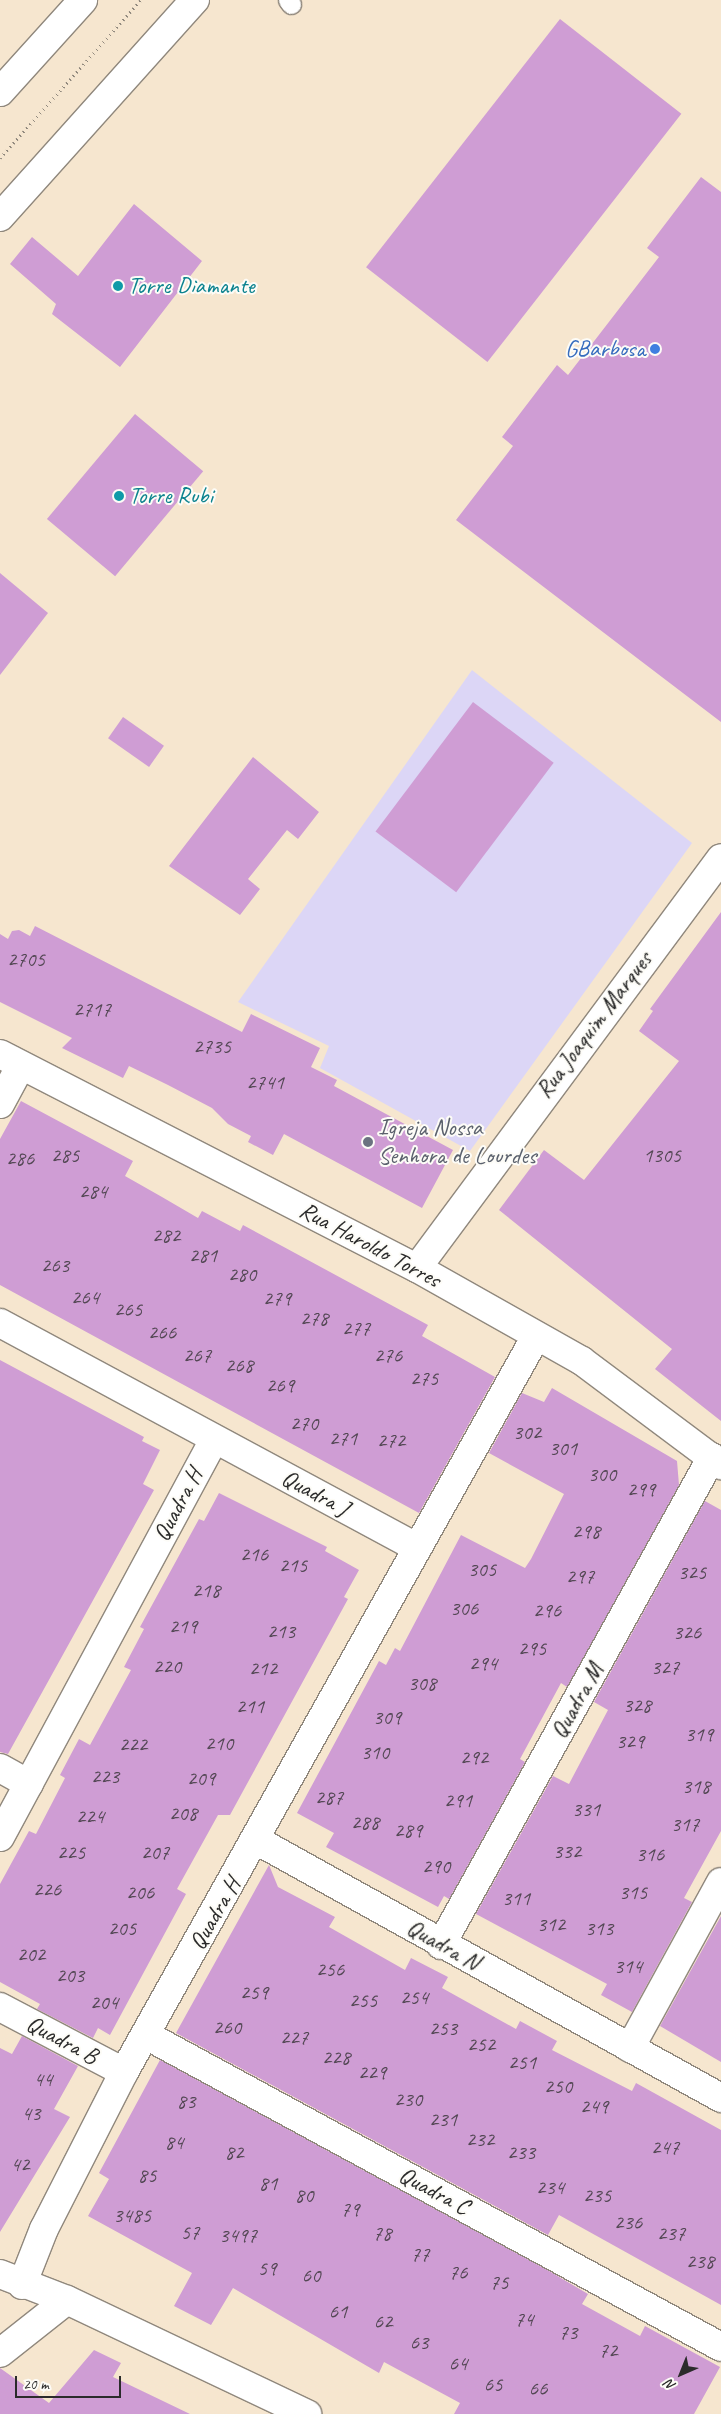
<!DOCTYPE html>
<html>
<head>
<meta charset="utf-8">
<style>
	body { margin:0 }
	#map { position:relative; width:721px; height:2414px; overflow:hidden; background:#f6e6cf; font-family:Caveat,sans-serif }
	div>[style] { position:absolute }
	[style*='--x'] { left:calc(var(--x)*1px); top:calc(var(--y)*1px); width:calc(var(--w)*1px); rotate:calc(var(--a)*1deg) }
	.built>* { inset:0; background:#dcd6f6 }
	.building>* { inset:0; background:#cf9dd4; transform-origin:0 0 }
	.path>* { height:3px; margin-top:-1.5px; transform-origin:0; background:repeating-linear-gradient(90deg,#90887d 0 1px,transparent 0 5px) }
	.roads { filter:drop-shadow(1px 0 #90887d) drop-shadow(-1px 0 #90887d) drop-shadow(0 1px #90887d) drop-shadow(0 -1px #90887d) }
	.service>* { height:19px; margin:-9.5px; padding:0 9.5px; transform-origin:9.5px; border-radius:9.5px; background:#fff }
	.minor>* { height:28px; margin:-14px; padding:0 14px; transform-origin:14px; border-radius:14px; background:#fff }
	.secondary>* { height:28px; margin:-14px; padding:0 14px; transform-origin:14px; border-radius:14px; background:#fff }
	.primary>* { height:28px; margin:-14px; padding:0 14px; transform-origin:14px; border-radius:14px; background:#fff }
	.dots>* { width:14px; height:14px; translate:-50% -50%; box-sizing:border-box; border:2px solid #fdfcf7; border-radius:50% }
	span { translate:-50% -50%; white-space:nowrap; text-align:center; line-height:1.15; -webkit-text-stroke:4px #fdfcf7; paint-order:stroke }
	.number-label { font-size:21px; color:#544855 }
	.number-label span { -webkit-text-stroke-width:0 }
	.culture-label { font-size:24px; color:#0d838f }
	.left { translate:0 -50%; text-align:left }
	.shop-label { font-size:24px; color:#366cbe }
	.right { translate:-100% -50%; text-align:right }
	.street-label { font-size:24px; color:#2b2b2b }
	.worship-label { font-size:24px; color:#5b616d }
	.north { position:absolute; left:656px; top:2349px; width:50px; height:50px; -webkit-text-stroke:4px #fdfcf7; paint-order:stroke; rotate:224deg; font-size:14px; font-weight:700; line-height:20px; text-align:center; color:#2b2b2b }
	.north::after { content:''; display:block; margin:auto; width:18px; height:22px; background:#2b2b2b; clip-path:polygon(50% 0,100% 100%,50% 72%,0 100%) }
	.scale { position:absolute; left:15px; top:2376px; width:106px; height:22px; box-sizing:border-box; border:2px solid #2b2b2b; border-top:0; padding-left:6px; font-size:15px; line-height:18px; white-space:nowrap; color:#2b2b2b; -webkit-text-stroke:4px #fdfcf7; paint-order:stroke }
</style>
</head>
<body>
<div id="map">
	<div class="built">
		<i style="clip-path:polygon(472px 670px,692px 843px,470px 1151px,320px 1068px,329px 1046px,238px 1002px)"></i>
	</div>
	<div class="building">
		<i style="left:560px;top:19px;width:154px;height:315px;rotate:38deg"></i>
		<i style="clip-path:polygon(701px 177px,721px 192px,721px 722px,456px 520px,513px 446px,502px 437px,557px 365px,568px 375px,659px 257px,647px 248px)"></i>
		<i style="clip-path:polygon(134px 204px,202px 261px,120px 367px,52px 314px,56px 304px,10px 264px,32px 237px,78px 276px)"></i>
		<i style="left:135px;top:414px;width:89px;height:137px;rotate:40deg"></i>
		<i style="clip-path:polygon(0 573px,48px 613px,0 675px)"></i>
		<i style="left:473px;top:702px;width:101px;height:162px;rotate:37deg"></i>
		<i style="left:123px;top:717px;width:50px;height:26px;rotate:35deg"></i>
		<i style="clip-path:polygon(253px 757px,319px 812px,298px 839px,287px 830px,248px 879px,260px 889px,240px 915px,169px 866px)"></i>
		<i style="clip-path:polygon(721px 912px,721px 1421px,655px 1369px,672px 1349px,499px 1210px,544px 1150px,584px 1180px,679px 1061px,639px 1031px,653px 1011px,650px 1009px)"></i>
		<i style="clip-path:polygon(35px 926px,242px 1032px,251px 1014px,320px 1048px,311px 1067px,337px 1080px,334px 1086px,453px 1150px,422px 1208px,284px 1134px,273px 1155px,248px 1142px,251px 1136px,228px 1124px,212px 1108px,168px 1085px,129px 1066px,123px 1078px,62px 1048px,72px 1038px,0 1002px,0 934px,8px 939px,12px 931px,19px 930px,30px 936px)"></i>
		<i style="clip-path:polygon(21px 1101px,133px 1161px,125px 1176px,162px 1197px,198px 1218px,202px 1211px,240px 1231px,243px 1225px,282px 1246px,428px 1325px,422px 1336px,495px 1377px,419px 1513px,0 1285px,0 1139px)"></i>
		<i style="clip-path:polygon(0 1360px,144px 1437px,142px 1441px,160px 1450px,143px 1484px,154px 1490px,8px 1754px,0 1752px)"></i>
		<i style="clip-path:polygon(552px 1388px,677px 1461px,679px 1485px,567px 1687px,561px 1683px,520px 1759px,525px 1762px,449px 1899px,444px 1896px,438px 1907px,326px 1847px,334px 1833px,297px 1813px,379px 1661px,386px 1665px,395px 1648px,400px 1651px,461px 1535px,525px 1568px,531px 1559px,564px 1494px,489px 1453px,522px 1393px,544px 1402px)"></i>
		<i style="clip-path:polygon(219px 1493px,327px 1547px,325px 1551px,359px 1570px,344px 1597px,348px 1599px,230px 1815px,218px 1815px,177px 1889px,186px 1894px,110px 2035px,98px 2028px,93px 2038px,37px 2009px,40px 2004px,0 1982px,0 1884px,29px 1831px,36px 1834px,65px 1778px,60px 1775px,79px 1739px,90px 1745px,131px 1670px,124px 1667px,144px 1629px,140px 1627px,199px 1519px,204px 1521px)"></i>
		<i style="clip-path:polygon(705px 1501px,721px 1510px,721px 1831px,684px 1898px,692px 1902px,632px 2012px,601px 1995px,607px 1984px,476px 1914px,553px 1776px,569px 1784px,608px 1710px,594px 1702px)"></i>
		<i style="clip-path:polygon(269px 1865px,278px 1887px,335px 1917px,329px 1927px,405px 1970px,411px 1958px,448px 1977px,442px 1988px,516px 2029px,520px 2021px,557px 2041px,552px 2050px,632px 2091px,636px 2083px,721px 2130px,721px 2305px,559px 2215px,548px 2235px,176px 2033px)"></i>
		<i style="clip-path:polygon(721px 1916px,721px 2062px,660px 2026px)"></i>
		<i style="clip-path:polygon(22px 2036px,78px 2066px,54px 2109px,70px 2117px,0 2232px,0 2048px,12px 2054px)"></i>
		<i style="clip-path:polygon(160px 2060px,549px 2271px,588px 2294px,582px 2304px,640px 2336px,645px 2326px,720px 2367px,694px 2414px,454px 2414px,460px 2403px,384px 2362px,379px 2373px,233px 2288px,211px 2325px,174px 2306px,192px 2273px,88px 2216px,109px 2179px,99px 2173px)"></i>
		<i style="clip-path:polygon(94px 2350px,121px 2363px,113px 2377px,190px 2414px,0 2414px,0 2368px,49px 2403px)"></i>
	</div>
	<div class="path">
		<i style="--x:0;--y:158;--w:212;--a:-48.3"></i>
	</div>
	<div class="roads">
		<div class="service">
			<i style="--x:288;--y:0;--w:5;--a:53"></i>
		</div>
		<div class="minor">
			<i style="--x:0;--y:1054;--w:469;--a:27.2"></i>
			<i style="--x:417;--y:1268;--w:189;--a:29.4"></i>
			<i style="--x:582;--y:1361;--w:174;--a:36.8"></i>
			<i style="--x:0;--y:1104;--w:44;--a:-61.7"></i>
			<i style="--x:417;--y:1268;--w:510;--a:-53.44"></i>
			<i style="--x:0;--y:1323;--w:474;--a:28.3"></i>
			<i style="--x:0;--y:1768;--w:33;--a:29"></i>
			<i style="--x:0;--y:1837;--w:452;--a:-61.7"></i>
			<i style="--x:256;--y:1840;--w:532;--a:29.02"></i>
			<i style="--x:441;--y:1945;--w:558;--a:-60.96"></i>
			<i style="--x:0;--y:2007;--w:140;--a:27.7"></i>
			<i style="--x:146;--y:2035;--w:654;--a:28.48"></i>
			<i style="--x:630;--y:2048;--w:189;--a:-61.3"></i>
			<i style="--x:22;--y:2285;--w:60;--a:-68.6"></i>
			<i style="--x:44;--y:2229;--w:176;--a:-63"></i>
			<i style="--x:124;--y:2072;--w:841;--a:-60.75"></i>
			<i style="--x:0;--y:2353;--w:85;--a:-38.3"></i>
		</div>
		<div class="secondary">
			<i style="--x:0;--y:2274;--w:72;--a:21.2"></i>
			<i style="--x:67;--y:2300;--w:266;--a:25.4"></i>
		</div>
		<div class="primary">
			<i style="--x:0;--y:92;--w:124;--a:-47.9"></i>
			<i style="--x:0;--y:217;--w:292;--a:-48.1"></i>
		</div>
	</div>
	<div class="dots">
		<i style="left:118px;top:286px;background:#0f9aa8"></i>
		<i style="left:655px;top:349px;background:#3f7fe0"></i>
		<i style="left:119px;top:496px;background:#0f9aa8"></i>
		<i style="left:368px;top:1142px;background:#6b7280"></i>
	</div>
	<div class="number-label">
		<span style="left:26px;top:959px">2705</span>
		<span style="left:92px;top:1009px">2717</span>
		<span style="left:212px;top:1046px">2735</span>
		<span style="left:265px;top:1082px">2741</span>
		<span style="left:65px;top:1155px">285</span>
		<span style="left:662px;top:1155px">1305</span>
		<span style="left:20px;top:1158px">286</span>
		<span style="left:93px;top:1191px">284</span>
		<span style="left:166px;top:1235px">282</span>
		<span style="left:203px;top:1255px">281</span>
		<span style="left:55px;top:1265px">263</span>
		<span style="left:242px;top:1274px">280</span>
		<span style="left:85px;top:1297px">264</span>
		<span style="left:277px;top:1298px">279</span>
		<span style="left:128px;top:1309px">265</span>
		<span style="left:314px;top:1318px">278</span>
		<span style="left:356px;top:1328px">277</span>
		<span style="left:162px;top:1332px">266</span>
		<span style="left:197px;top:1355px">267</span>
		<span style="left:388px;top:1355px">276</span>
		<span style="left:239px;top:1365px">268</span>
		<span style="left:424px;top:1378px">275</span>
		<span style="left:280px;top:1385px">269</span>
		<span style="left:304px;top:1423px">270</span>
		<span style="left:527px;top:1432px">302</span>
		<span style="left:343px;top:1438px">271</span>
		<span style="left:391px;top:1440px">272</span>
		<span style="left:563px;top:1448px">301</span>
		<span style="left:602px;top:1474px">300</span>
		<span style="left:641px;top:1489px">299</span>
		<span style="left:586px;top:1531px">298</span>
		<span style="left:254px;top:1554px">216</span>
		<span style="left:293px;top:1565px">215</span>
		<span style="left:482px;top:1569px">305</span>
		<span style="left:692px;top:1572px">325</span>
		<span style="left:580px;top:1576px">297</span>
		<span style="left:206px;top:1590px">218</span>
		<span style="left:464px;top:1608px">306</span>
		<span style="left:547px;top:1610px">296</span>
		<span style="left:183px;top:1626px">219</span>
		<span style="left:281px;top:1631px">213</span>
		<span style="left:687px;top:1632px">326</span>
		<span style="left:532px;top:1648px">295</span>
		<span style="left:483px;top:1663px">294</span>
		<span style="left:167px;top:1666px">220</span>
		<span style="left:665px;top:1667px">327</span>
		<span style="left:263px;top:1668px">212</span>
		<span style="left:422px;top:1683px">308</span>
		<span style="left:637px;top:1705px">328</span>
		<span style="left:250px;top:1706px">211</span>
		<span style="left:387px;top:1717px">309</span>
		<span style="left:699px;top:1734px">319</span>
		<span style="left:630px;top:1741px">329</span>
		<span style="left:219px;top:1743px">210</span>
		<span style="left:133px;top:1744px">222</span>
		<span style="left:375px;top:1752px">310</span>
		<span style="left:474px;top:1757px">292</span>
		<span style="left:105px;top:1776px">223</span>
		<span style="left:201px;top:1778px">209</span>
		<span style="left:696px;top:1786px">318</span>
		<span style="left:329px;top:1797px">287</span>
		<span style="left:458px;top:1800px">291</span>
		<span style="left:586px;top:1809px">331</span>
		<span style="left:183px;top:1813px">208</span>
		<span style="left:90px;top:1816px">224</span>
		<span style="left:365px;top:1822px">288</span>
		<span style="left:685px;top:1824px">317</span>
		<span style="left:408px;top:1830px">289</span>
		<span style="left:567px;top:1851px">332</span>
		<span style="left:71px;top:1852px">225</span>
		<span style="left:155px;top:1852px">207</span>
		<span style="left:650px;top:1854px">316</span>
		<span style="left:436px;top:1866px">290</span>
		<span style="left:47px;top:1889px">226</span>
		<span style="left:140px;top:1892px">206</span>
		<span style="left:633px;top:1892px">315</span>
		<span style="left:516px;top:1898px">311</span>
		<span style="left:551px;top:1924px">312</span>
		<span style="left:122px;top:1928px">205</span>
		<span style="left:599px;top:1928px">313</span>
		<span style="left:31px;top:1954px">202</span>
		<span style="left:628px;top:1966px">314</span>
		<span style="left:330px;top:1969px">256</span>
		<span style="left:70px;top:1975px">203</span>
		<span style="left:254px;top:1992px">259</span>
		<span style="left:414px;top:1997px">254</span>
		<span style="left:363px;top:2000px">255</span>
		<span style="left:104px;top:2002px">204</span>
		<span style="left:227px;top:2027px">260</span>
		<span style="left:443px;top:2028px">253</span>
		<span style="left:294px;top:2037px">227</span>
		<span style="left:481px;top:2044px">252</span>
		<span style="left:336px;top:2057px">228</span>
		<span style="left:522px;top:2062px">251</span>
		<span style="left:372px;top:2072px">229</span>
		<span style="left:43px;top:2079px">44</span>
		<span style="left:558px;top:2086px">250</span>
		<span style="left:408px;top:2099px">230</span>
		<span style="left:186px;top:2101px">83</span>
		<span style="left:594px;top:2106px">249</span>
		<span style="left:31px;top:2113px">43</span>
		<span style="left:443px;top:2119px">231</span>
		<span style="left:480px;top:2139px">232</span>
		<span style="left:174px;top:2142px">84</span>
		<span style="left:665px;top:2147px">247</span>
		<span style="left:234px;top:2152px">82</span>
		<span style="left:521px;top:2152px">233</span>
		<span style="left:20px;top:2164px">42</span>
		<span style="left:147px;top:2175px">85</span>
		<span style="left:268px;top:2183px">81</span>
		<span style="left:550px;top:2187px">234</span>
		<span style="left:304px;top:2195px">80</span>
		<span style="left:597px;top:2195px">235</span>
		<span style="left:350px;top:2209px">79</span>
		<span style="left:132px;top:2215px">3485</span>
		<span style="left:628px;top:2222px">236</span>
		<span style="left:190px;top:2232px">57</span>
		<span style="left:382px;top:2233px">78</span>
		<span style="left:671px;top:2233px">237</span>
		<span style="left:238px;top:2235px">3497</span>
		<span style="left:420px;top:2254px">77</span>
		<span style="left:700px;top:2261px">238</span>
		<span style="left:267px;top:2268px">59</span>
		<span style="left:458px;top:2272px">76</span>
		<span style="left:311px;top:2275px">60</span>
		<span style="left:499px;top:2282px">75</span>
		<span style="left:338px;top:2311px">61</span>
		<span style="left:524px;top:2319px">74</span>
		<span style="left:383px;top:2321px">62</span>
		<span style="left:568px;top:2332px">73</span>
		<span style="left:419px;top:2342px">63</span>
		<span style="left:608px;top:2350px">72</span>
		<span style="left:458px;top:2363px">64</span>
		<span style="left:493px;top:2384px">65</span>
		<span style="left:538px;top:2388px">66</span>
	</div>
	<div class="culture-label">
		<span class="left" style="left:128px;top:286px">Torre Diamante</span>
		<span class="left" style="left:129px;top:496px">Torre Rubi</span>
	</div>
	<div class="shop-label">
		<span class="right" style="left:645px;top:349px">GBarbosa</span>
	</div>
	<div class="street-label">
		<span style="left:594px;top:1025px;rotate:-53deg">Rua Joaquim Marques</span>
		<span style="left:370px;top:1245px;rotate:28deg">Rua Haroldo Torres</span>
		<span style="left:315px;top:1493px;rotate:28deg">Quadra J</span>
		<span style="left:178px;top:1505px;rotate:-62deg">Quadra H</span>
		<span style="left:577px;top:1701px;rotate:-61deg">Quadra M</span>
		<span style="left:215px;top:1914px;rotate:-60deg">Quadra H</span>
		<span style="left:443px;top:1945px;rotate:29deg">Quadra N</span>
		<span style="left:62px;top:2040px;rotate:28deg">Quadra B</span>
		<span style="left:434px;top:2191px;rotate:28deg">Quadra C</span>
	</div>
	<div class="worship-label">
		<span class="left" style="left:378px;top:1142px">Igreja Nossa<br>Senhora de Lourdes</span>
	</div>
	<div class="north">N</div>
	<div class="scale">20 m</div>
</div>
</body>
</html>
